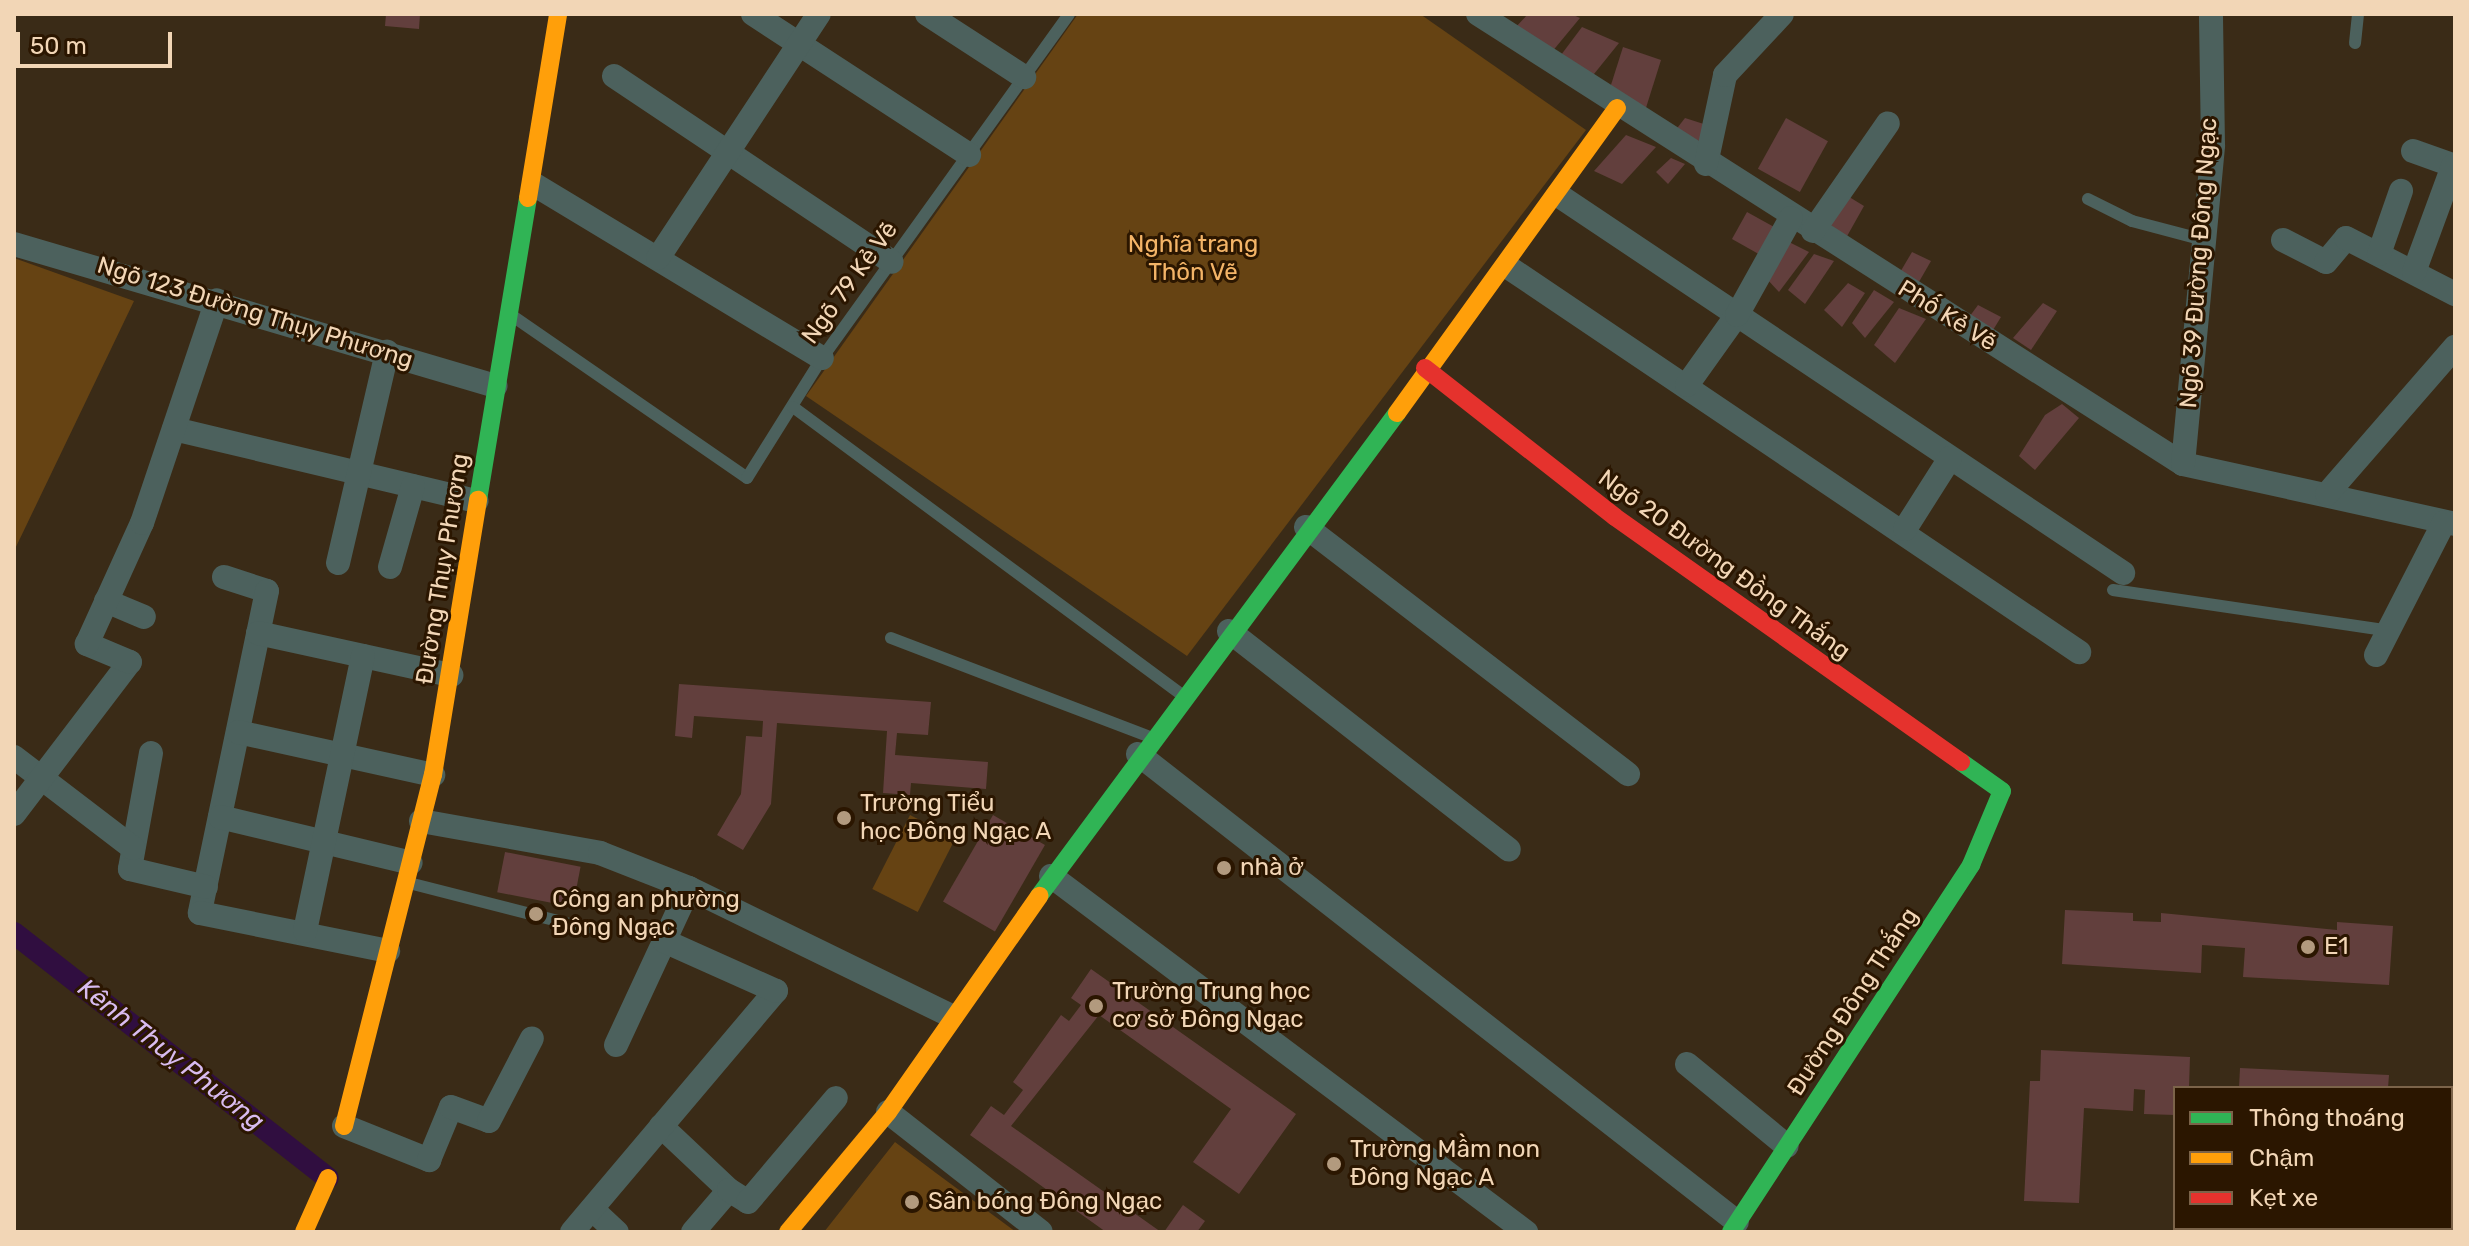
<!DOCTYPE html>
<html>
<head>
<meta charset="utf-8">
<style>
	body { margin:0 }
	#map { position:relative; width:2469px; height:1246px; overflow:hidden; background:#3a2b17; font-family:Rubik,sans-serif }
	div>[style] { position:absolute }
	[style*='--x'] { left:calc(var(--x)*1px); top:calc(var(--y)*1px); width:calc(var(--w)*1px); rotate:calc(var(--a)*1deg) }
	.green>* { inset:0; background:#664313; transform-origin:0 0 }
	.canal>* { height:22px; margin:-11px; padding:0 11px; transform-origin:11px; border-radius:11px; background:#300e40 }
	.building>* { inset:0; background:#623f3d; transform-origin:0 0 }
	.lane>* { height:12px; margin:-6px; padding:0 6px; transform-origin:6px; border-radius:6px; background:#4c615d }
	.street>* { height:24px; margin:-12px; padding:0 12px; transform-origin:12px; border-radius:12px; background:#4c615d }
	.fast>* { height:18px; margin:-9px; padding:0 9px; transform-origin:9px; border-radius:9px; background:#30b455 }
	.slow>* { height:18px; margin:-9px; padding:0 9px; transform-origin:9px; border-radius:9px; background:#ff9f0a }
	.jam>* { height:18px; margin:-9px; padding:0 9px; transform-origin:9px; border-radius:9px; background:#e5322d }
	.dots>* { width:22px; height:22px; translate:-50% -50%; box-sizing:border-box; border:4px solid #2b1600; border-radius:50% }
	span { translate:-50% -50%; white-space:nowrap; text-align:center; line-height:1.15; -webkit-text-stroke:6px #2b1600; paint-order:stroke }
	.park-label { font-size:24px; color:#f4b467 }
	.street-label { font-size:24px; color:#f2d6b6 }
	.poi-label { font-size:24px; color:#f2d6b6 }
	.left { translate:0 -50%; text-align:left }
	.water-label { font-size:26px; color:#d8bbf0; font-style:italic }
	.frame { position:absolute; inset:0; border:16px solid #f2d6b6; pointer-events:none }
	.legend { position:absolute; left:2173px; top:1086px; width:280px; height:144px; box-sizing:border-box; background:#2b1600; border:2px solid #7b6349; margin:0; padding:10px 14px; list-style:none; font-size:24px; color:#f2d6b6 }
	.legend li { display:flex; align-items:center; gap:16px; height:40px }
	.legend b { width:40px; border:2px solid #7b6349 }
	.scale { position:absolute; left:16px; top:32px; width:156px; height:36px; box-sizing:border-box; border:4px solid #f2d6b6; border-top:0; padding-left:10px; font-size:24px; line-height:28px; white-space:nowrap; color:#f2d6b6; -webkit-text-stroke:6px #2b1600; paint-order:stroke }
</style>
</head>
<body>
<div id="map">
	<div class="green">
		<i style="clip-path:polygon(1078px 14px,1420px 14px,1586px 130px,1187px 656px,806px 396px)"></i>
		<i style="clip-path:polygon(14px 258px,134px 301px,14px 551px)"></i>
		<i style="left:910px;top:815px;width:51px;height:83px;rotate:27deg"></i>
		<i style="clip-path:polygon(895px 1142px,936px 1173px,1016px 1232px,824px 1232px)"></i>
	</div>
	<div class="canal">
		<i style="--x:14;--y:933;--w:398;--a:38"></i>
	</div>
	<div class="building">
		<i style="clip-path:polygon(386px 14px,420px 14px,419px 29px,385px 26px)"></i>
		<i style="clip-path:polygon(1528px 14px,1571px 14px,1580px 18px,1551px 53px,1513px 30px)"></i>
		<i style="clip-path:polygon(1582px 27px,1619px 43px,1590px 79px,1561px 55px)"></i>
		<i style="clip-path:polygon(1623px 47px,1661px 60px,1645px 111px,1610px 88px)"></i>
		<i style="clip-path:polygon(1685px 118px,1710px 126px,1693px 148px,1671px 136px)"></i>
		<i style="left:1786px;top:118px;width:48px;height:58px;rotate:29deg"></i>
		<i style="clip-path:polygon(1626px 135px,1656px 147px,1622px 184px,1594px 171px)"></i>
		<i style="clip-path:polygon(1671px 158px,1685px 164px,1668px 184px,1656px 172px)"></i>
		<i style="clip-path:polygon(1846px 195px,1864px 206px,1846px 238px,1827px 222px)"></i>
		<i style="left:1747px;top:212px;width:31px;height:31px;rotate:29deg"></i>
		<i style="clip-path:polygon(1787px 241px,1809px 252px,1779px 292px,1765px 277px)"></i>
		<i style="clip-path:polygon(1912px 252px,1931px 261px,1916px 287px,1899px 274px)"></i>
		<i style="clip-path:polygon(1814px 254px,1834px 261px,1805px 304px,1788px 290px)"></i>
		<i style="clip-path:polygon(1848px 283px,1865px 293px,1842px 327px,1824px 310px)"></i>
		<i style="clip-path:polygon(1874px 290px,1894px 302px,1865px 338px,1852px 323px)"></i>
		<i style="clip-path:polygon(2043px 303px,2057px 311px,2031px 350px,2013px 338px)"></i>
		<i style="clip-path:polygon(1978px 305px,2001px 317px,1990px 335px,1967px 320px)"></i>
		<i style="clip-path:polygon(1899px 308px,1926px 319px,1895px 363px,1874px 345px)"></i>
		<i style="clip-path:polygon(2062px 404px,2079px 418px,2035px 470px,2019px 456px,2045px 415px)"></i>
		<i style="clip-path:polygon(679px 684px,931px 702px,928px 735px,897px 733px,895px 755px,988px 762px,986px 789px,911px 783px,910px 795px,883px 793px,887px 731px,777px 723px,771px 804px,743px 850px,717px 835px,741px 794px,746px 736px,762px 737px,763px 721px,694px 716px,692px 738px,675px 736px)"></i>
		<i style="left:993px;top:815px;width:60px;height:100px;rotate:30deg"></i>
		<i style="left:505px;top:852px;width:77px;height:41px;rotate:11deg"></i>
		<i style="clip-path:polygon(2065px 910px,2133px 913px,2133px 921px,2161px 922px,2161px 913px,2337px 930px,2337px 922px,2393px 926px,2389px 985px,2243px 977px,2245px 948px,2202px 945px,2201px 973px,2062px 964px)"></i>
		<i style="clip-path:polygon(1091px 969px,1296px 1114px,1239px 1194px,1193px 1162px,1231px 1109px,1099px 1015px,1011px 1126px,1161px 1232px,1106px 1232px,970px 1135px,991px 1106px,1004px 1115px,1023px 1090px,1013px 1082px,1061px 1015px,1069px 1021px,1081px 1005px,1071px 998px)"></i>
		<i style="clip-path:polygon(2041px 1050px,2190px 1057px,2189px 1088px,2175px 1088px,2175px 1115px,2144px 1114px,2145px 1090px,2134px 1089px,2133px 1111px,2084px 1108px,2079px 1203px,2024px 1201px,2030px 1081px,2040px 1081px)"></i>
		<i style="clip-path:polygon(2240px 1068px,2389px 1075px,2388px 1088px,2239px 1088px)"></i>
		<i style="clip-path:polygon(1183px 1205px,1205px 1221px,1197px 1232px,1164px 1232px)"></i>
	</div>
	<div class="lane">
		<i style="--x:2355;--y:43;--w:29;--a:-84"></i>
		<i style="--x:2088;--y:199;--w:49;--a:26.6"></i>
		<i style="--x:2132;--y:221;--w:74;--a:14.8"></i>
		<i style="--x:514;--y:317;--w:283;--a:34.6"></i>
		<i style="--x:747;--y:478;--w:142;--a:-58"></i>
		<i style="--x:822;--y:358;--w:423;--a:-54.3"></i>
		<i style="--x:793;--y:407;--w:481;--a:36.5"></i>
		<i style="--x:2113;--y:590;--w:279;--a:8.4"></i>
		<i style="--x:891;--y:638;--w:274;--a:20.9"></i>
		<i style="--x:409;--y:883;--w:183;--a:14.3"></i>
		<i style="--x:2451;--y:1200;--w:61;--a:-86.2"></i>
		<i style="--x:2449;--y:1232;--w:4;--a:-90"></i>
	</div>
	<div class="street">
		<i style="--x:753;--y:14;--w:258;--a:33.1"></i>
		<i style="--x:927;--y:14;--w:116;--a:33"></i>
		<i style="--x:1478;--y:14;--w:836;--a:32.55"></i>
		<i style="--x:2183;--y:464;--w:279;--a:12.4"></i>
		<i style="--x:614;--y:76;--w:334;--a:33.8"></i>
		<i style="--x:2413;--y:151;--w:45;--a:19.7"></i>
		<i style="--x:1706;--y:164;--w:91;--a:-77.9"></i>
		<i style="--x:1725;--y:75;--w:83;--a:-46.9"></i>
		<i style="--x:535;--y:185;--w:335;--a:31.1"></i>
		<i style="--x:1558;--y:195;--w:680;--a:33.78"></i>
		<i style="--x:1813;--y:231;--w:131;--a:-55.2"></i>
		<i style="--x:2283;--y:240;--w:48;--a:27.1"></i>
		<i style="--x:2326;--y:262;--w:31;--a:-50"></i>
		<i style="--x:2346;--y:238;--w:123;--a:27.2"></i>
		<i style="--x:14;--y:244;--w:502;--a:16.42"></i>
		<i style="--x:2379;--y:254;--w:67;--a:-70.8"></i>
		<i style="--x:658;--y:258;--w:292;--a:-56.6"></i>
		<i style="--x:1508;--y:267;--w:689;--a:33.99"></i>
		<i style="--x:2414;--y:272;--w:113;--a:-69.8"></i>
		<i style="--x:1687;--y:385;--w:86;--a:-54.5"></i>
		<i style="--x:1737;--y:315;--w:111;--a:-60.9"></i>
		<i style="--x:174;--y:429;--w:311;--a:13.4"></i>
		<i style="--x:2183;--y:464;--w:320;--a:-84.6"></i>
		<i style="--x:2213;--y:145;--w:131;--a:-90.9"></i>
		<i style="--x:2327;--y:494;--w:195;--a:-49"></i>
		<i style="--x:1306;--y:527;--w:406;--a:37.5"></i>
		<i style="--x:1905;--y:529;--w:84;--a:-57.6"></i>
		<i style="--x:338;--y:563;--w:217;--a:-76.9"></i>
		<i style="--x:390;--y:567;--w:84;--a:-74.1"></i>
		<i style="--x:224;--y:577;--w:45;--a:18"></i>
		<i style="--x:267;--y:591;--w:329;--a:101.8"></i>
		<i style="--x:200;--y:913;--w:192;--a:11.4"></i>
		<i style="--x:106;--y:601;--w:41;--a:22.8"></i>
		<i style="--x:1229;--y:631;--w:355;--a:38"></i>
		<i style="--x:258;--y:633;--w:198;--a:12.3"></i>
		<i style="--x:2376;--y:655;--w:149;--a:-62.9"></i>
		<i style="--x:238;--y:732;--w:200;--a:12.4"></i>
		<i style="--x:151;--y:753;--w:118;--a:100.3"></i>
		<i style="--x:130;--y:869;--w:78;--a:13.3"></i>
		<i style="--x:1138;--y:754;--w:760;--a:38"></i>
		<i style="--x:14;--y:757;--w:150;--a:37.4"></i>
		<i style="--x:14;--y:814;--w:191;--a:-52.7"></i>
		<i style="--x:130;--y:662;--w:47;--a:-157.3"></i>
		<i style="--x:87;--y:644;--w:133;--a:-65.6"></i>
		<i style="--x:142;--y:523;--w:235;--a:-71.4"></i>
		<i style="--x:220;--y:817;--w:196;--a:13.5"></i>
		<i style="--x:421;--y:821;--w:182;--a:10.1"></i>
		<i style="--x:600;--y:853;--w:96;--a:21.5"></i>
		<i style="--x:689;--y:888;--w:292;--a:26"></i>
		<i style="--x:1051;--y:876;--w:594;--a:36.85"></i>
		<i style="--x:305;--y:931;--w:281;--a:-78.1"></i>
		<i style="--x:616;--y:1045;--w:173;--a:-65.1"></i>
		<i style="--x:1687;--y:1064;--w:129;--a:39.4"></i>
		<i style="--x:888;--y:1112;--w:194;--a:38.1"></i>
		<i style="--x:344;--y:1126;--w:92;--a:21.8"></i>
		<i style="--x:429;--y:1160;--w:57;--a:-67.5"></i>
		<i style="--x:451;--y:1107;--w:40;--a:20.2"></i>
		<i style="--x:489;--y:1121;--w:93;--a:-62.6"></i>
		<i style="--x:661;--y:1126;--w:93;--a:43.3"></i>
		<i style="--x:592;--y:1209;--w:34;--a:43"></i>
		<i style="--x:572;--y:1232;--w:316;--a:-49.8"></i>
		<i style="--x:776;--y:991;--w:123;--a:-155.9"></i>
		<i style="--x:693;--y:1232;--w:55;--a:-49.4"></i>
		<i style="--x:729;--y:1190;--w:22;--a:32"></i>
		<i style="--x:748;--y:1202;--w:136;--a:-49.8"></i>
	</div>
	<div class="fast">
		<i style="--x:478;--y:500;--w:306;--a:-80.6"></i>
		<i style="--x:1039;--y:896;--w:601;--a:-53.45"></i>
		<i style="--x:1731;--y:1232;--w:439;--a:-56.8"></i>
		<i style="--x:1971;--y:865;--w:80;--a:-67.3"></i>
		<i style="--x:2002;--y:791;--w:50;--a:-144.7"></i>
	</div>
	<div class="slow">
		<i style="--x:528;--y:198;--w:186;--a:-80.7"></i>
		<i style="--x:1397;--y:413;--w:376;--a:-54.2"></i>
		<i style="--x:344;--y:1126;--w:362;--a:-75.8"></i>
		<i style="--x:433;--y:775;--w:279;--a:-80.7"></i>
		<i style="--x:304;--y:1232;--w:59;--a:-66"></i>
		<i style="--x:788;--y:1232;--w:156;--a:-50.2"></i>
		<i style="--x:888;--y:1112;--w:264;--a:-55"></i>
	</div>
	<div class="jam">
		<i style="--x:1425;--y:368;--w:241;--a:38.1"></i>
		<i style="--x:1615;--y:517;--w:424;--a:35.3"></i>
	</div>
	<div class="dots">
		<i style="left:844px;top:818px;background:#b29a7e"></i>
		<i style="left:1224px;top:868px;background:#b29a7e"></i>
		<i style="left:536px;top:914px;background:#b29a7e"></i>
		<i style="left:2308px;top:947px;background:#b29a7e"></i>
		<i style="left:1096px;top:1006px;background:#b29a7e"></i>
		<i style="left:1334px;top:1164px;background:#b29a7e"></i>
		<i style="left:912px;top:1202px;background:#b29a7e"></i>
	</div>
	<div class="park-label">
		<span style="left:1193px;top:259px">Nghĩa trang<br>Thôn Vẽ</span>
	</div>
	<div class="street-label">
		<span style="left:2199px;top:263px;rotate:-86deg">Ngõ 39 Đường Đông Ngạc</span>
		<span style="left:850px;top:283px;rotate:-54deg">Ngõ 79 Kẻ Vẽ</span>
		<span style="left:255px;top:313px;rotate:17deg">Ngõ 123 Đường Thụy Phương</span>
		<span style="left:1947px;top:316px;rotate:32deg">Phố Kẻ Vẽ</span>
		<span style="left:1724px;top:565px;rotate:36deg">Ngõ 20 Đường Đồng Thắng</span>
		<span style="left:443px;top:569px;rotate:-81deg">Đường Thụy Phương</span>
		<span style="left:1853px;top:1002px;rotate:-57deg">Đường Đông Thắng</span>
	</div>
	<div class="poi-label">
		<span class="left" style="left:860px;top:818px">Trường Tiểu<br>học Đông Ngạc A</span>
		<span class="left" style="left:1240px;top:868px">nhà ở</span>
		<span class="left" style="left:552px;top:914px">Công an phường<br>Đông Ngạc</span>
		<span class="left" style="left:2324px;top:947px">E1</span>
		<span class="left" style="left:1112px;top:1006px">Trường Trung học<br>cơ sở Đông Ngạc</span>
		<span class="left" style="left:1350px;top:1164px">Trường Mầm non<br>Đông Ngạc A</span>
		<span class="left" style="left:928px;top:1202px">Sân bóng Đông Ngạc</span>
	</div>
	<div class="water-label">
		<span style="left:171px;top:1055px;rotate:38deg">Kênh Thuỵ Phương</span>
	</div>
	<div class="frame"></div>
	<ul class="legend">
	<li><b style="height:10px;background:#30b455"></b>Thông thoáng</li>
	<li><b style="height:10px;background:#ff9f0a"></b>Chậm</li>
	<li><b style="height:10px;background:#e5322d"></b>Kẹt xe</li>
	</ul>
	<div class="scale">50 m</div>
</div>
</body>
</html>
